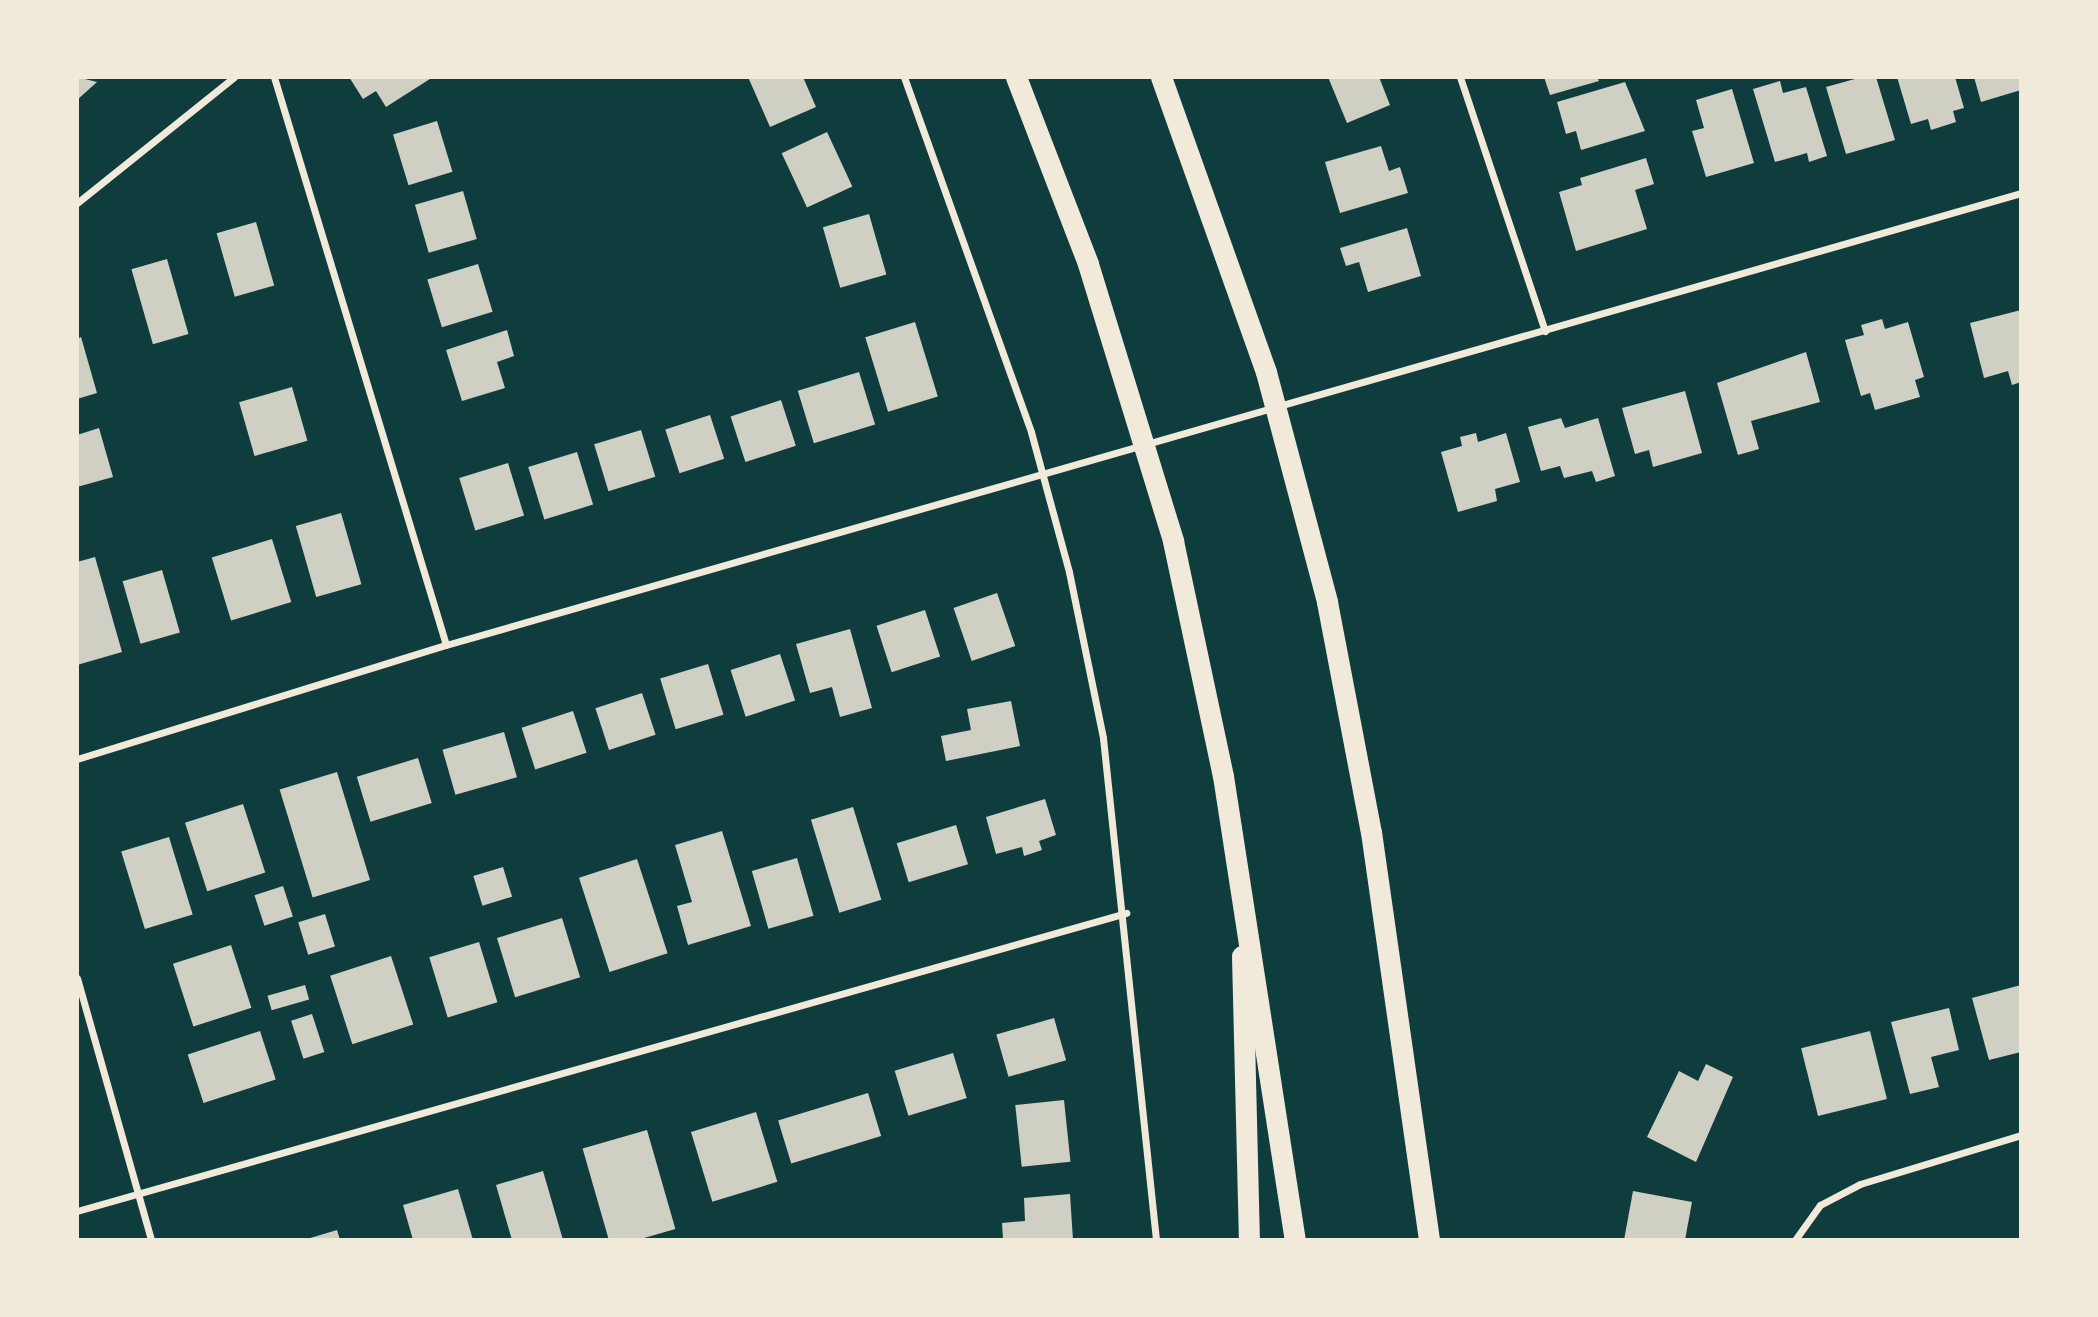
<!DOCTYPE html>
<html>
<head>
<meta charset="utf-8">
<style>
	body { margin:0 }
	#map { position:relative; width:2098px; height:1317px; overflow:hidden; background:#0f3d3e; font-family:Cabin,sans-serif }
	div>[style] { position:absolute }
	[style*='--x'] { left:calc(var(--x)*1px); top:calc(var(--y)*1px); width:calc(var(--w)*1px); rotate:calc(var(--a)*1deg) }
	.building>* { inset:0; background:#cfcfc3; transform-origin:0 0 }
	.minor>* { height:7px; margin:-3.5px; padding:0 3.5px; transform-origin:3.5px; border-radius:3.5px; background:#f1e9da }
	.motorway>* { height:21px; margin:-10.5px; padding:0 10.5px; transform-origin:10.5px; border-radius:10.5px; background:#f1e9da }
	span { translate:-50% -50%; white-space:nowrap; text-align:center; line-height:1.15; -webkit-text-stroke:5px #f1e9da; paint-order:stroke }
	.frame { position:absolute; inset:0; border:79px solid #f1e9da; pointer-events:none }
</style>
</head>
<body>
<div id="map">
	<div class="building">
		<i style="clip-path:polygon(77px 77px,97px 82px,77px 100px)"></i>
		<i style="clip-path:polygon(349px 77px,433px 77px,386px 107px,376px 91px,363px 99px)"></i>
		<i style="clip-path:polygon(748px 77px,803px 77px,816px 107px,770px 127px)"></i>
		<i style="clip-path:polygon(1328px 77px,1379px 77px,1390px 105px,1347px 123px)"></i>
		<i style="clip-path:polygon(1544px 77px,1597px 77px,1599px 81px,1550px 95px)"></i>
		<i style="clip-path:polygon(1862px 77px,1876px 77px,1895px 140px,1846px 154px,1826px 87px)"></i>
		<i style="clip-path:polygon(1897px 77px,1955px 77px,1964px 108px,1953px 111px,1956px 122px,1931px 130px,1928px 119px,1911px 124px)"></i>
		<i style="clip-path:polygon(1974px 77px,2021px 77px,2021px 90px,1981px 102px)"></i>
		<i style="clip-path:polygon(1780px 81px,1783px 93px,1806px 87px,1827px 156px,1809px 162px,1807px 153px,1775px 162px,1753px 89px)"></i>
		<i style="clip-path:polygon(1625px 82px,1645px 131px,1581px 150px,1576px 131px,1566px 134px,1557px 102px)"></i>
		<i style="clip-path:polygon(1732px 89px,1754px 163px,1706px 177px,1692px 131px,1704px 128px,1696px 100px)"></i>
		<i style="left:437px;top:121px;width:53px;height:46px;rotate:73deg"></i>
		<i style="left:827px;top:132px;width:60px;height:50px;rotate:65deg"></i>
		<i style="clip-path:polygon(1381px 146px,1389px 171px,1400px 167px,1408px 193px,1340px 213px,1325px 162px)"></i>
		<i style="clip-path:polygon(1646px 158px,1654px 184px,1635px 190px,1647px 229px,1576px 251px,1559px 192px,1582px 185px,1580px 178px)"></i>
		<i style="left:463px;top:191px;width:50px;height:50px;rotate:74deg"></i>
		<i style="left:869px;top:214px;width:63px;height:48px;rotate:74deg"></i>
		<i style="left:256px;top:222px;width:66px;height:41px;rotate:74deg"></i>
		<i style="clip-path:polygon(1407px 228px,1421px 276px,1368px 292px,1359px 262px,1346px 266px,1340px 248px)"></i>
		<i style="left:167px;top:259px;width:78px;height:37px;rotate:74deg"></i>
		<i style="left:478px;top:264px;width:50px;height:53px;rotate:73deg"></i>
		<i style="clip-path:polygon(2021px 310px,2021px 382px,2012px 385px,2008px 371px,1984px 378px,1970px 323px)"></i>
		<i style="clip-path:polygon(1882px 319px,1885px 329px,1908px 322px,1924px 377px,1915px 380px,1920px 397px,1875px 410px,1870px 393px,1861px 396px,1845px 340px,1864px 335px,1861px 325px)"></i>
		<i style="left:915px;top:322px;width:78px;height:52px;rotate:73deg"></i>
		<i style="clip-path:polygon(507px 330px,514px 356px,497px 362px,505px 388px,462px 401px,446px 350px)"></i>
		<i style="clip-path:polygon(81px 337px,97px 393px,77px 399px,77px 339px)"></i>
		<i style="clip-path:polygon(1806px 352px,1820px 402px,1751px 421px,1759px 449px,1738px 455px,1717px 383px)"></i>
		<i style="left:859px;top:372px;width:55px;height:64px;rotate:73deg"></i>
		<i style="left:292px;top:387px;width:56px;height:55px;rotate:74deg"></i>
		<i style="clip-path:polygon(1685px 391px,1702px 453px,1653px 467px,1649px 450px,1635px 454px,1622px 408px)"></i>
		<i style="left:781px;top:400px;width:48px;height:53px;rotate:72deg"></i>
		<i style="left:710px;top:415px;width:46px;height:47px;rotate:72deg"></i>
		<i style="clip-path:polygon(1561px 418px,1565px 428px,1598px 418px,1615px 476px,1596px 482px,1592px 471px,1564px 478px,1560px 466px,1541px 471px,1528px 427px)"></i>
		<i style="clip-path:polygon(99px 428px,113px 477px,77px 487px,77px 435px)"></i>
		<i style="left:641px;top:430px;width:49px;height:49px;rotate:73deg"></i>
		<i style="clip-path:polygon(1476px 433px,1478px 442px,1506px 433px,1520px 482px,1495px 489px,1497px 501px,1458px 512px,1441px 452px,1462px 446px,1460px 437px)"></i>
		<i style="left:577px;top:452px;width:55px;height:51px;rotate:73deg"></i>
		<i style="left:508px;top:463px;width:55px;height:51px;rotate:73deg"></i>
		<i style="left:341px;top:513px;width:74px;height:47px;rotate:74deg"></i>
		<i style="left:272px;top:539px;width:66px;height:63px;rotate:73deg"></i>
		<i style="clip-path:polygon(95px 557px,122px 652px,77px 665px,77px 562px)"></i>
		<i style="left:162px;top:570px;width:65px;height:41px;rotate:74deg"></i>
		<i style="left:997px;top:593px;width:56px;height:46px;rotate:71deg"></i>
		<i style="left:925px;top:610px;width:49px;height:51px;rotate:72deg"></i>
		<i style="clip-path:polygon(850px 629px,872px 708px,840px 717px,832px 687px,810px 693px,796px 644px)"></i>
		<i style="left:780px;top:654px;width:49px;height:52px;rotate:72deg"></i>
		<i style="left:708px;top:664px;width:53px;height:50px;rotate:73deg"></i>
		<i style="left:642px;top:693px;width:44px;height:49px;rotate:72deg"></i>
		<i style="clip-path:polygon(1011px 701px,1020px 746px,946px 761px,941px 736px,971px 730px,967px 709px)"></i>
		<i style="left:573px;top:711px;width:44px;height:54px;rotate:72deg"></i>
		<i style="left:504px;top:732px;width:47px;height:64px;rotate:74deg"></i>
		<i style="left:418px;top:758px;width:47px;height:64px;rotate:73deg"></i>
		<i style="left:337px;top:772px;width:113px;height:60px;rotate:73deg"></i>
		<i style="clip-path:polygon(1045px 799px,1056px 835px,1039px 841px,1042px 850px,1024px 856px,1022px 847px,996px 854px,986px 817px)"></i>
		<i style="left:243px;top:804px;width:72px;height:61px;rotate:72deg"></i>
		<i style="left:853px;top:807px;width:97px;height:44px;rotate:73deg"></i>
		<i style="left:956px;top:825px;width:41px;height:62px;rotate:73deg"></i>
		<i style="clip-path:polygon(722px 831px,751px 926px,688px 945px,677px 906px,692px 902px,675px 845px)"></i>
		<i style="left:169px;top:837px;width:81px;height:50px;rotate:73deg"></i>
		<i style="left:797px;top:858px;width:60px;height:47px;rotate:74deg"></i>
		<i style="left:637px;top:859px;width:99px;height:61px;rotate:72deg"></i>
		<i style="left:503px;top:867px;width:31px;height:31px;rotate:73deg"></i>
		<i style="left:283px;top:886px;width:32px;height:30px;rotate:72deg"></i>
		<i style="left:325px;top:914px;width:34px;height:28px;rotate:73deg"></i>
		<i style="left:562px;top:918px;width:62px;height:68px;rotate:73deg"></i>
		<i style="left:479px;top:942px;width:63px;height:52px;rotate:73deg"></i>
		<i style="left:231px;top:945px;width:66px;height:61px;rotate:72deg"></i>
		<i style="left:391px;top:956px;width:72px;height:64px;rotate:72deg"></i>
		<i style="left:305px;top:985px;width:15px;height:39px;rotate:74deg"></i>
		<i style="clip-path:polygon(2021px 985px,2021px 1052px,1989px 1060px,1972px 998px)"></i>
		<i style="clip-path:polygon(1949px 1008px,1959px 1050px,1931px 1057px,1939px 1087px,1910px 1094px,1891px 1022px)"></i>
		<i style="left:312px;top:1014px;width:40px;height:22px;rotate:72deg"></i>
		<i style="left:1054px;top:1018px;width:44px;height:60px;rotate:74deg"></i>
		<i style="left:260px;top:1031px;width:51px;height:76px;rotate:72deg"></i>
		<i style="left:1870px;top:1031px;width:70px;height:71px;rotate:76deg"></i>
		<i style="left:953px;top:1053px;width:47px;height:61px;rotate:73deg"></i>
		<i style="clip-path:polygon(1706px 1064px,1733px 1077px,1696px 1162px,1647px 1137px,1679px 1071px,1698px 1081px)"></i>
		<i style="left:868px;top:1093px;width:45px;height:94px;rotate:73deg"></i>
		<i style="left:1064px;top:1100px;width:62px;height:49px;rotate:84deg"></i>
		<i style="left:756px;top:1112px;width:73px;height:68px;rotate:73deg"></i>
		<i style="left:647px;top:1130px;width:103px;height:67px;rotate:74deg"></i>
		<i style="clip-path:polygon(543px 1171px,563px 1240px,512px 1240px,496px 1185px)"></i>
		<i style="clip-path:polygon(458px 1189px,473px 1240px,413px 1240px,403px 1205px)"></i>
		<i style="clip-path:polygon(1633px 1191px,1692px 1202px,1685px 1240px,1624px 1240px)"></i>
		<i style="clip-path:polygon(1070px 1194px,1073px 1240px,1003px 1240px,1002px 1223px,1025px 1221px,1024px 1198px)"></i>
		<i style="clip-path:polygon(337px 1230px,340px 1240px,307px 1240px,307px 1239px)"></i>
	</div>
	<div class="minor">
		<i style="--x:274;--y:77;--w:593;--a:73.15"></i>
		<i style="--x:904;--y:77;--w:377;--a:70.3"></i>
		<i style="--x:1031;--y:432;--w:145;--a:74.8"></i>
		<i style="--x:1069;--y:572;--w:169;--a:78.4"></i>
		<i style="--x:1103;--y:738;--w:505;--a:83.97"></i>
		<i style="--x:1460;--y:77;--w:268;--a:71.5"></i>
		<i style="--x:77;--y:203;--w:201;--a:-38.7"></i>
		<i style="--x:77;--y:759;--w:386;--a:-17.2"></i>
		<i style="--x:446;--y:645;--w:1639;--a:-16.01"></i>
		<i style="--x:77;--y:978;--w:272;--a:74.2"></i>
		<i style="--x:77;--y:1211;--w:1091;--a:-15.86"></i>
		<i style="--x:1795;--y:1240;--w:43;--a:-54.5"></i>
		<i style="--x:1820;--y:1205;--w:45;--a:-27.7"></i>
		<i style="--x:1860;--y:1184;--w:168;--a:-16.9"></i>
	</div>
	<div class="motorway">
		<i style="--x:1016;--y:77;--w:200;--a:68.9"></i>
		<i style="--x:1088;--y:264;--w:290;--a:72.9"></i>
		<i style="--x:1173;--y:541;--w:240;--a:78"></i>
		<i style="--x:1223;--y:776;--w:470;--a:81.2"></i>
		<i style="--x:1161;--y:77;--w:313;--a:70.4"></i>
		<i style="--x:1266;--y:372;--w:238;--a:75.1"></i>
		<i style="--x:1327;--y:602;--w:234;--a:79.2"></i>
		<i style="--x:1371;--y:832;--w:412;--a:81.9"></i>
		<i style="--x:1242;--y:956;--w:284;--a:88.6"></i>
	</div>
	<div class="frame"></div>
</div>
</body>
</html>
